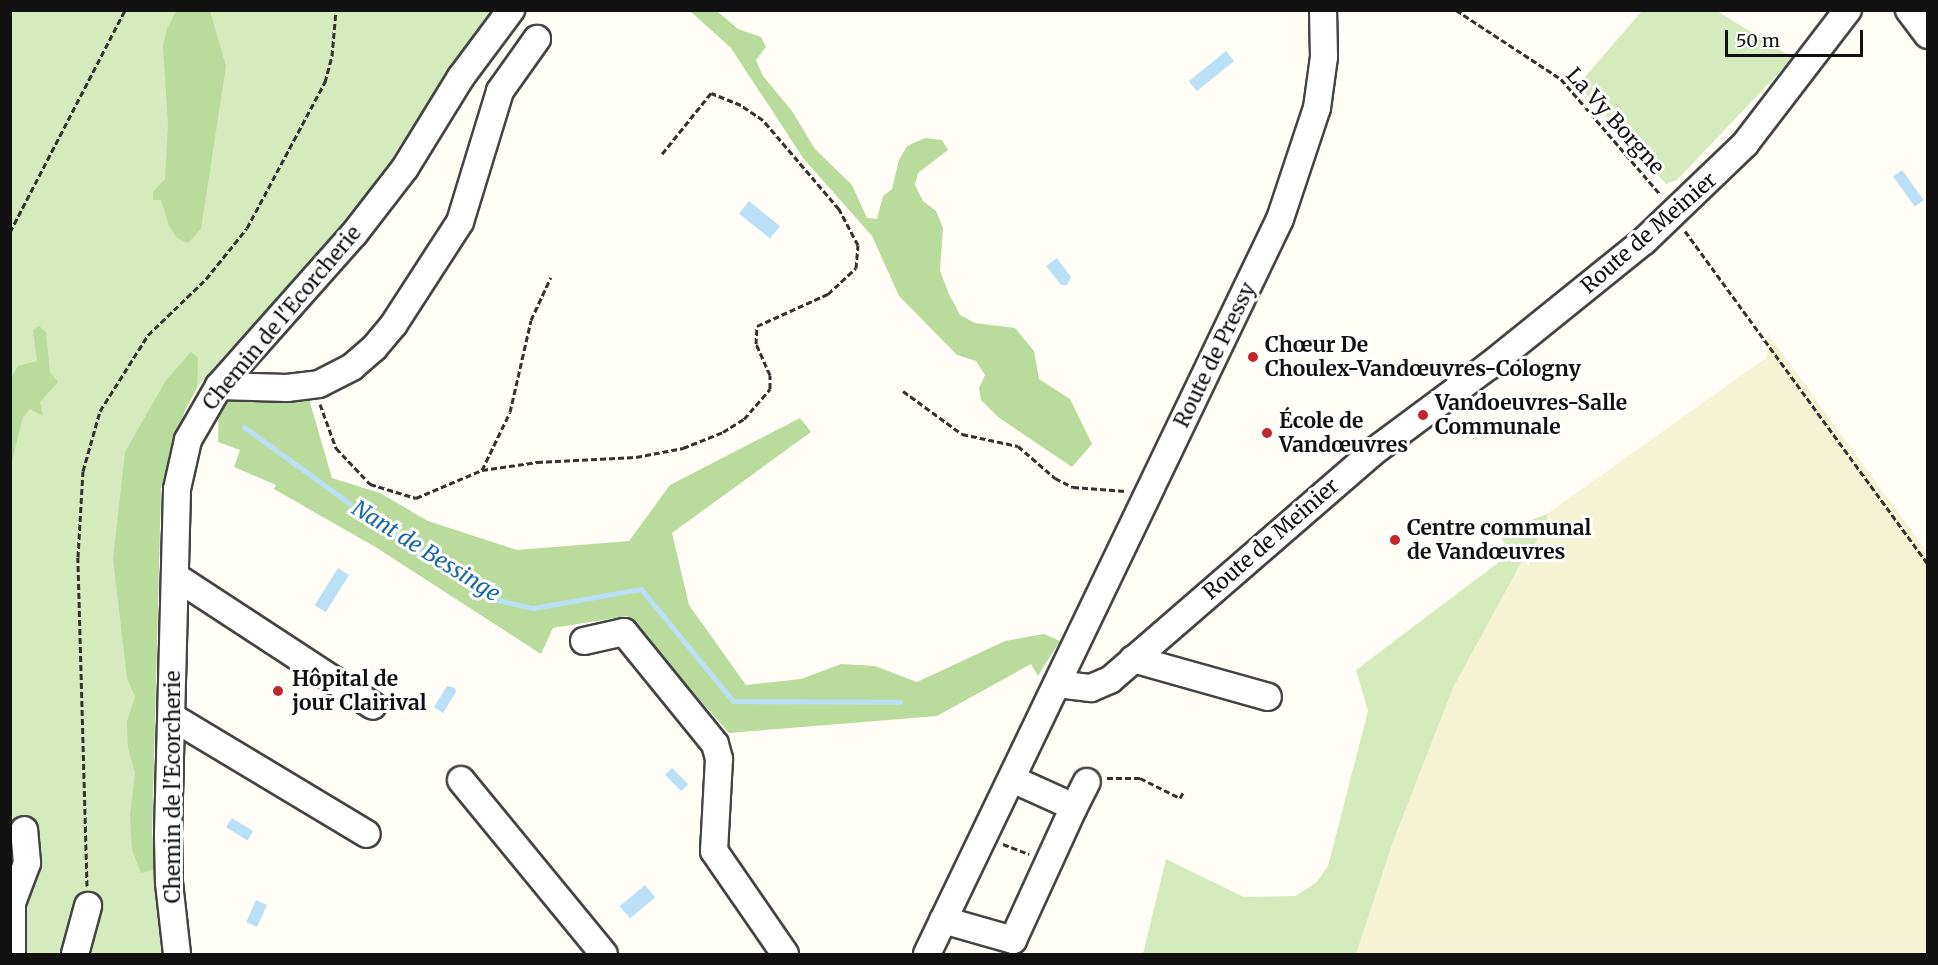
<!DOCTYPE html>
<html>
<head>
<meta charset="utf-8">
<style>
	body { margin:0 }
	#map { position:relative; width:1938px; height:965px; overflow:hidden; background:#fffdf5; font-family:Merriweather,serif }
	div>[style] { position:absolute }
	[style*='--x'] { left:calc(var(--x)*1px); top:calc(var(--y)*1px); width:calc(var(--w)*1px); rotate:calc(var(--a)*1deg) }
	.farmland>* { inset:0; background:#f6f3d4 }
	.green>* { inset:0; background:#d5ebbd }
	.forest>* { inset:0; background:#b9dc9c }
	.water>* { inset:0; background:#b9e0f7; transform-origin:0 0 }
	.stream>* { height:5px; margin:-2.5px; padding:0 2.5px; transform-origin:2.5px; border-radius:2.5px; background:#b9e0f7 }
	.path>* { height:3px; margin-top:-1.5px; transform-origin:0; background:repeating-linear-gradient(90deg,#333 0 6px,transparent 0 9px) }
	.roads { filter:drop-shadow(2px 0 #444) drop-shadow(-2px 0 #444) drop-shadow(0 2px #444) drop-shadow(0 -2px #444) }
	.minor>* { height:26px; margin:-13px; padding:0 13px; transform-origin:13px; border-radius:13px; background:#fff }
	.dots>* { width:16px; height:16px; translate:-50% -50%; box-sizing:border-box; border:3px solid #fff; border-radius:50% }
	span { translate:-50% -50%; white-space:nowrap; text-align:center; line-height:1.15; -webkit-text-stroke:6px #fff; paint-order:stroke }
	.street-label { font-size:21px; color:#111 }
	.poi-label { font-size:21px; color:#111; font-weight:700 }
	.left { translate:0 -50%; text-align:left }
	.water-label { font-size:22px; color:#1768a6; font-style:italic }
	.frame { position:absolute; inset:0; border:12px solid #111; pointer-events:none }
	.scale { position:absolute; left:1725px; top:30px; width:138px; height:27px; box-sizing:border-box; border:3px solid #111; border-top:0; padding-left:8px; font-size:18px; line-height:21px; white-space:nowrap; color:#111; -webkit-text-stroke:4px #fff; paint-order:stroke }
</style>
</head>
<body>
<div id="map">
	<div class="farmland">
		<i style="clip-path:polygon(1768px 334px,1927px 552px,1927px 954px,1356px 954px,1393px 842px,1453px 688px,1521px 563px,1547px 526px,1547px 514px,1767px 357px)"></i>
	</div>
	<div class="green">
		<i style="clip-path:polygon(10px 11px,500px 11px,358px 211px,221px 359px,197px 388px,185px 410px,161px 488px,152px 833px,165px 954px,11px 954px)"></i>
		<i style="clip-path:polygon(1642px 11px,1717px 11px,1793px 58px,1677px 180px,1666px 184px,1578px 85px)"></i>
		<i style="clip-path:polygon(1547px 514px,1547px 526px,1521px 563px,1453px 688px,1393px 842px,1356px 954px,1143px 954px,1166px 859px,1244px 897px,1295px 896px,1316px 883px,1328px 866px,1368px 711px,1356px 670px,1511px 553px,1500px 536px,1515px 526px)"></i>
	</div>
	<div class="forest">
		<i style="clip-path:polygon(177px 10px,210px 11px,226px 66px,201px 229px,188px 243px,177px 238px,169px 226px,161px 200px,153px 200px,153px 192px,165px 179px,168px 125px,163px 46px,167px 29px)"></i>
		<i style="clip-path:polygon(690px 11px,717px 11px,738px 29px,761px 37px,766px 47px,756px 60px,763px 76px,792px 111px,815px 149px,852px 185px,867px 218px,877px 219px,883px 196px,892px 189px,899px 160px,907px 146px,925px 138px,942px 140px,948px 150px,918px 173px,915px 185px,923px 201px,936px 211px,943px 228px,940px 271px,949px 294px,960px 315px,975px 323px,1015px 328px,1034px 351px,1039px 379px,1070px 399px,1092px 444px,1072px 467px,998px 417px,981px 400px,979px 388px,985px 375px,976px 361px,957px 355px,899px 296px,872px 236px,803px 158px,731px 48px)"></i>
		<i style="clip-path:polygon(39px 326px,46px 332px,50px 372px,58px 382px,40px 402px,43px 416px,30px 409px,23px 417px,11px 465px,11px 378px,18px 366px,37px 361px,33px 330px)"></i>
		<i style="clip-path:polygon(191px 352px,198px 358px,197px 388px,185px 410px,161px 487px,152px 833px,156px 869px,141px 873px,132px 850px,130px 816px,135px 773px,128px 748px,127px 721px,135px 697px,127px 678px,113px 559px,125px 452px,166px 380px)"></i>
		<i style="clip-path:polygon(219px 399px,309px 399px,332px 478px,380px 493px,428px 521px,517px 550px,629px 541px,670px 485px,800px 418px,811px 432px,672px 533px,689px 605px,746px 685px,801px 679px,841px 664px,875px 666px,917px 682px,1005px 641px,1044px 634px,1060px 641px,1038px 676px,1031px 664px,937px 716px,729px 733px,627px 616px,553px 628px,541px 654px,377px 548px,274px 489px,276px 485px,234px 467px,240px 450px,218px 442px)"></i>
	</div>
	<div class="water">
		<i style="left:1226px;top:51px;width:13px;height:48px;rotate:51deg"></i>
		<i style="left:1902px;top:170px;width:37px;height:11px;rotate:54deg"></i>
		<i style="left:749px;top:201px;width:40px;height:16px;rotate:39deg"></i>
		<i style="clip-path:polygon(1057px 258px,1071px 277px,1067px 285px,1061px 285px,1046px 266px)"></i>
		<i style="left:338px;top:568px;width:13px;height:44px;rotate:32deg"></i>
		<i style="clip-path:polygon(447px 686px,455px 688px,456px 692px,443px 713px,434px 707px)"></i>
		<i style="left:672px;top:768px;width:23px;height:10px;rotate:45deg"></i>
		<i style="left:232px;top:818px;width:25px;height:11px;rotate:32deg"></i>
		<i style="left:645px;top:885px;width:16px;height:33px;rotate:50deg"></i>
		<i style="left:256px;top:900px;width:12px;height:24px;rotate:24deg"></i>
	</div>
	<div class="stream">
		<i style="--x:244;--y:427;--w:162;--a:35.9"></i>
		<i style="--x:375;--y:522;--w:146;--a:32.4"></i>
		<i style="--x:498;--y:600;--w:36;--a:13"></i>
		<i style="--x:533;--y:608;--w:110;--a:-10"></i>
		<i style="--x:641;--y:589;--w:145;--a:50.6"></i>
		<i style="--x:733;--y:701;--w:167;--a:0.3"></i>
	</div>
	<div class="path">
		<i style="--x:1456;--y:10;--w:126;--a:33.3"></i>
		<i style="--x:1561;--y:79;--w:152;--a:49.3"></i>
		<i style="--x:1685;--y:231;--w:412;--a:53.9"></i>
		<i style="--x:10;--y:232;--w:250;--a:-62.6"></i>
		<i style="--x:903;--y:391;--w:73;--a:36.1"></i>
		<i style="--x:962;--y:434;--w:57;--a:12.1"></i>
		<i style="--x:1018;--y:446;--w:49;--a:40.9"></i>
		<i style="--x:1055;--y:478;--w:20;--a:27"></i>
		<i style="--x:1073;--y:487;--w:53;--a:4.3"></i>
		<i style="--x:320;--y:404;--w:47;--a:70"></i>
		<i style="--x:336;--y:448;--w:50;--a:46.6"></i>
		<i style="--x:370;--y:484;--w:48;--a:16.9"></i>
		<i style="--x:416;--y:498;--w:72;--a:-23"></i>
		<i style="--x:482;--y:470;--w:64;--a:-64.2"></i>
		<i style="--x:510;--y:412;--w:94;--a:-77.1"></i>
		<i style="--x:531;--y:320;--w:47;--a:-65.1"></i>
		<i style="--x:482;--y:470;--w:56;--a:-8.3"></i>
		<i style="--x:537;--y:462;--w:99;--a:-2.9"></i>
		<i style="--x:636;--y:457;--w:48;--a:-10.8"></i>
		<i style="--x:683;--y:448;--w:43;--a:-21.8"></i>
		<i style="--x:723;--y:432;--w:25;--a:-32"></i>
		<i style="--x:744;--y:419;--w:40;--a:-49"></i>
		<i style="--x:770;--y:389;--w:14;--a:-90"></i>
		<i style="--x:770;--y:375;--w:34;--a:-114"></i>
		<i style="--x:756;--y:344;--w:18;--a:-87"></i>
		<i style="--x:757;--y:326;--w:78;--a:-24.3"></i>
		<i style="--x:828;--y:294;--w:38;--a:-43"></i>
		<i style="--x:856;--y:268;--w:23;--a:-85"></i>
		<i style="--x:858;--y:245;--w:41;--a:-117.8"></i>
		<i style="--x:839;--y:209;--w:117;--a:-130.5"></i>
		<i style="--x:763;--y:120;--w:27;--a:-146"></i>
		<i style="--x:741;--y:105;--w:32;--a:-158"></i>
		<i style="--x:711;--y:93;--w:78;--a:128.8"></i>
		<i style="--x:1107;--y:778;--w:33;--a:0"></i>
		<i style="--x:1140;--y:778;--w:45;--a:26.6"></i>
		<i style="--x:1180;--y:798;--w:8;--a:-60"></i>
		<i style="--x:1003;--y:844;--w:28;--a:21"></i>
		<i style="--x:87;--y:886;--w:329;--a:-91.6"></i>
		<i style="--x:78;--y:557;--w:86;--a:-86.7"></i>
		<i style="--x:83;--y:471;--w:62;--a:-74.2"></i>
		<i style="--x:100;--y:411;--w:90;--a:-57.7"></i>
		<i style="--x:148;--y:335;--w:81;--a:-44"></i>
		<i style="--x:206;--y:279;--w:65;--a:-51.2"></i>
		<i style="--x:247;--y:228;--w:166;--a:-61.9"></i>
		<i style="--x:325;--y:82;--w:27;--a:-75"></i>
		<i style="--x:332;--y:56;--w:46;--a:-85"></i>
	</div>
	<div class="roads">
		<div class="minor">
			<i style="--x:1909;--y:10;--w:31;--a:53"></i>
			<i style="--x:219;--y:386;--w:68;--a:1.7"></i>
			<i style="--x:287;--y:388;--w:32;--a:-7"></i>
			<i style="--x:319;--y:384;--w:37;--a:-27"></i>
			<i style="--x:352;--y:367;--w:29;--a:-41"></i>
			<i style="--x:374;--y:348;--w:31;--a:-50"></i>
			<i style="--x:394;--y:324;--w:121;--a:-57.1"></i>
			<i style="--x:460;--y:222;--w:137;--a:-73"></i>
			<i style="--x:500;--y:91;--w:64;--a:-54.6"></i>
			<i style="--x:176;--y:577;--w:235;--a:33.2"></i>
			<i style="--x:584;--y:641;--w:41;--a:-12.7"></i>
			<i style="--x:624;--y:632;--w:144;--a:50.9"></i>
			<i style="--x:715;--y:744;--w:16;--a:75"></i>
			<i style="--x:719;--y:759;--w:92;--a:93.1"></i>
			<i style="--x:714;--y:851;--w:125;--a:55.4"></i>
			<i style="--x:1133;--y:659;--w:140;--a:15.7"></i>
			<i style="--x:1057;--y:684;--w:34;--a:7"></i>
			<i style="--x:1091;--y:688;--w:21;--a:-23"></i>
			<i style="--x:1110;--y:680;--w:348;--a:-40.9"></i>
			<i style="--x:1373;--y:452;--w:144;--a:-36.6"></i>
			<i style="--x:1489;--y:366;--w:199;--a:-38.9"></i>
			<i style="--x:1644;--y:241;--w:140;--a:-43.8"></i>
			<i style="--x:1745;--y:144;--w:169;--a:-52.5"></i>
			<i style="--x:172;--y:717;--w:227;--a:31"></i>
			<i style="--x:461;--y:780;--w:225;--a:50.6"></i>
			<i style="--x:1074;--y:807;--w:28;--a:-63"></i>
			<i style="--x:943;--y:920;--w:73;--a:15.9"></i>
			<i style="--x:1013;--y:940;--w:146;--a:-65.4"></i>
			<i style="--x:1074;--y:807;--w:68;--a:-155.7"></i>
			<i style="--x:12;--y:954;--w:51;--a:-90"></i>
			<i style="--x:12;--y:903;--w:43;--a:-69.4"></i>
			<i style="--x:27;--y:863;--w:33;--a:-95"></i>
			<i style="--x:75;--y:954;--w:50;--a:-74.8"></i>
			<i style="--x:177;--y:954;--w:71;--a:-96.4"></i>
			<i style="--x:169;--y:883;--w:49;--a:-91.2"></i>
			<i style="--x:168;--y:834;--w:345;--a:-88.5"></i>
			<i style="--x:177;--y:489;--w:50;--a:-77.3"></i>
			<i style="--x:188;--y:440;--w:62;--a:-60.1"></i>
			<i style="--x:219;--y:386;--w:203;--a:-48.4"></i>
			<i style="--x:354;--y:234;--w:83;--a:-52.3"></i>
			<i style="--x:405;--y:168;--w:107;--a:-58.4"></i>
			<i style="--x:461;--y:77;--w:84;--a:-53.3"></i>
			<i style="--x:927;--y:954;--w:815;--a:-64.35"></i>
			<i style="--x:1280;--y:219;--w:117;--a:-71.6"></i>
			<i style="--x:1317;--y:108;--w:51;--a:-82.2"></i>
			<i style="--x:1324;--y:57;--w:47;--a:-91.2"></i>
		</div>
	</div>
	<div class="dots">
		<i style="left:1253px;top:357px;background:#c4262e"></i>
		<i style="left:1423px;top:415px;background:#c4262e"></i>
		<i style="left:1267px;top:433px;background:#c4262e"></i>
		<i style="left:1395px;top:540px;background:#c4262e"></i>
		<i style="left:278px;top:691px;background:#c4262e"></i>
	</div>
	<div class="street-label">
		<span style="left:1615px;top:121px;rotate:48deg">La Vy Borgne</span>
		<span style="left:1649px;top:233px;rotate:-41deg">Route de Meinier</span>
		<span style="left:282px;top:318px;rotate:-50deg">Chemin de l'Ecorcherie</span>
		<span style="left:1215px;top:355px;rotate:-64deg">Route de Pressy</span>
		<span style="left:1271px;top:539px;rotate:-41deg">Route de Meinier</span>
		<span style="left:173px;top:787px;rotate:-90deg">Chemin de l'Ecorcherie</span>
	</div>
	<div class="poi-label">
		<span class="left" style="left:1265px;top:357px">Chœur De<br>Choulex-Vandœuvres-Cologny</span>
		<span class="left" style="left:1435px;top:415px">Vandoeuvres-Salle<br>Communale</span>
		<span class="left" style="left:1279px;top:433px">École de<br>Vandœuvres</span>
		<span class="left" style="left:1407px;top:540px">Centre communal<br>de Vandœuvres</span>
		<span class="left" style="left:292px;top:691px">Hôpital de<br>jour Clairival</span>
	</div>
	<div class="water-label">
		<span style="left:426px;top:551px;rotate:32deg">Nant de Bessinge</span>
	</div>
	<div class="frame"></div>
	<div class="scale">50 m</div>
</div>
</body>
</html>
